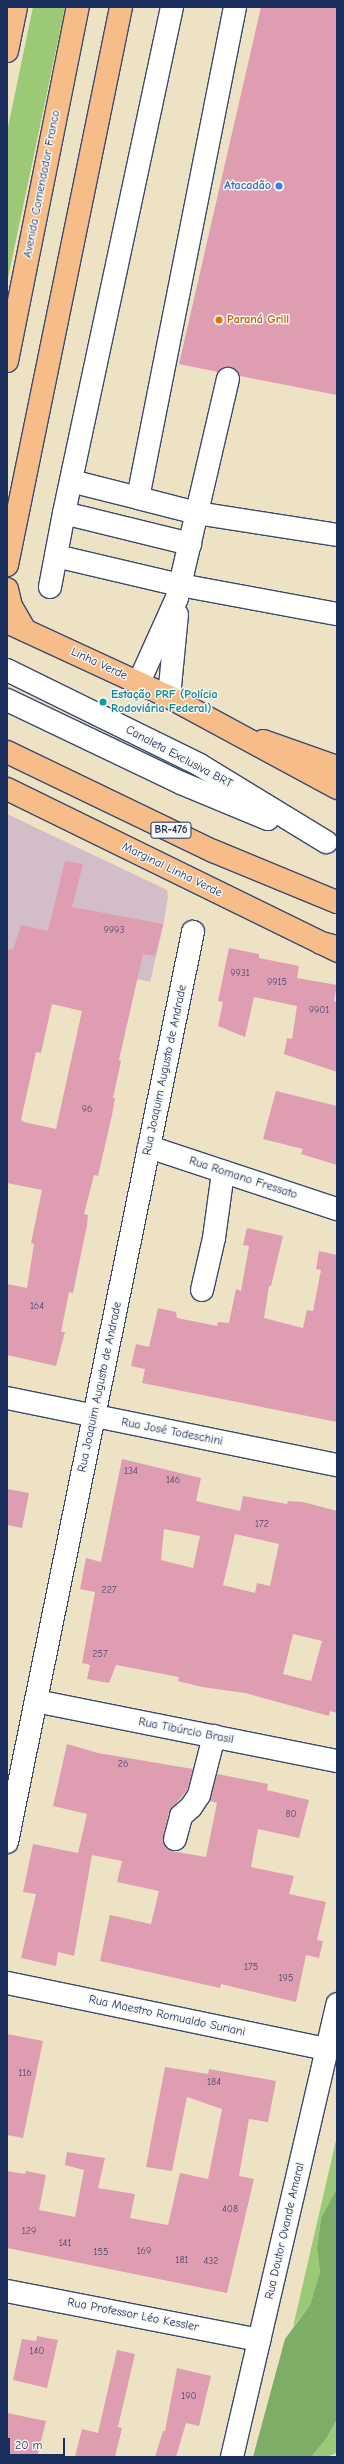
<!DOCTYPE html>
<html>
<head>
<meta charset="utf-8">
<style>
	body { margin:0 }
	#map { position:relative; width:344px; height:2464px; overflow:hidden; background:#eee2c5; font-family:"Comic Neue",sans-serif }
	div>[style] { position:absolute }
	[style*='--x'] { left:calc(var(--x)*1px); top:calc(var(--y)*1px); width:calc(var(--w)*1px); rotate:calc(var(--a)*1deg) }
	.industrial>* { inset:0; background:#d2bdc8 }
	.green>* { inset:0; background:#9cc976 }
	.forest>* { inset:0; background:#7dad67 }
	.building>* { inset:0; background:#df9db1 }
	.roads { filter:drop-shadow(1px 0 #3b4a6d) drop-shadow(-1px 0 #3b4a6d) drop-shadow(0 1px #3b4a6d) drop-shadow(0 -1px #3b4a6d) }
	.minor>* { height:22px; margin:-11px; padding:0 11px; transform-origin:11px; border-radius:11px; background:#fff }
	.major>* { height:22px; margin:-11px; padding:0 11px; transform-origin:11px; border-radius:11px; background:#f7bd88 }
	.highway>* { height:22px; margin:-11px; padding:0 11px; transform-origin:11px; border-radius:11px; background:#f7bd88 }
	.dots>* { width:11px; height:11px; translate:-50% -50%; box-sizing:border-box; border:2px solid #f6f6f2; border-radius:50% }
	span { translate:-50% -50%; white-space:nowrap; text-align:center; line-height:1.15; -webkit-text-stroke:3px #f6f6f2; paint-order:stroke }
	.number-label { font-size:10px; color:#4c4a73 }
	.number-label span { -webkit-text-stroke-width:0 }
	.shield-label span { padding:1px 3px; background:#f6f6f2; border:1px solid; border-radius:3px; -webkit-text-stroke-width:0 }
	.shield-label { font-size:11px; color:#1b2f5e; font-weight:700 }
	.street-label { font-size:12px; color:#1b2f5e }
	.shop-label { font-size:12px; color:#366cbe; font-weight:700 }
	.right { translate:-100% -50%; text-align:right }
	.food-label { font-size:12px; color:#c56008; font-weight:700 }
	.left { translate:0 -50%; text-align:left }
	.culture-label { font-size:12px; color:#0d838f; font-weight:700 }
	.frame { position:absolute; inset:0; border:8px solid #1b2f5e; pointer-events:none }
	.scale { position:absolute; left:8px; top:2438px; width:57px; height:18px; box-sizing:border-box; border:2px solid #1b2f5e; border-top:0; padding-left:5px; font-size:12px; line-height:14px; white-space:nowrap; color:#1b2f5e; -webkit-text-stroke:3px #f6f6f2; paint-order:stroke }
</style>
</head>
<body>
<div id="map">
	<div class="industrial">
		<i style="clip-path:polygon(7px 814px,167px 890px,168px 896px,163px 927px,150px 982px,7px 949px)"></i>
	</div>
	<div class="green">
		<i style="clip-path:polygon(33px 7px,65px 7px,7px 283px,7px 132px)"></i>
		<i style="clip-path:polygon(337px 2136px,337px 2188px,321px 2218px,317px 2249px,320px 2272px,310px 2305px,293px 2327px)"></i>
		<i style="clip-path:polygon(337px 2419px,337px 2453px,326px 2457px,311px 2457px,326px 2439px)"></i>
	</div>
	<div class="forest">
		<i style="clip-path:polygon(337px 2188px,337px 2419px,326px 2439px,311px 2457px,253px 2457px,285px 2339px,310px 2305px,320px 2272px,317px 2249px,321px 2218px)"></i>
	</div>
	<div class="building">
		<i style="clip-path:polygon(261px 7px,337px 7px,337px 395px,240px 376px,237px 370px,230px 367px,224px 367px,218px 372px,179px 364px)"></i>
		<i style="clip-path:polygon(evenodd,65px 861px,83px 864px,72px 907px,163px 924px,155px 956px,143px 954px,119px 1060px,121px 1061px,113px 1098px,115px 1098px,112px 1115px,98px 1176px,94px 1175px,84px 1214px,88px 1215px,87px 1225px,73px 1293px,69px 1292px,61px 1332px,65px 1332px,56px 1366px,7px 1355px,7px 1284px,27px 1288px,34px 1244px,31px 1243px,42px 1190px,7px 1183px,7px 949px,13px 950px,21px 925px,48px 931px,65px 861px,52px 1004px,82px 1011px,56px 1129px,24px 1122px,21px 1120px,36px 1052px,41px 1053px,52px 1004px)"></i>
		<i style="clip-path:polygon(229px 948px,259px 954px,259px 958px,299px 966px,297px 978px,337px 985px,334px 1001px,337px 1002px,337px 1072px,284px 1054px,287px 1038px,292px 1039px,297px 1006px,254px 997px,245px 1037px,218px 1026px,223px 1002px,218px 1001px)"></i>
		<i style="clip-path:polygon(276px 1091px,337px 1106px,337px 1165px,301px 1154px,303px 1149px,263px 1139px)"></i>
		<i style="clip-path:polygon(247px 1228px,283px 1236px,271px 1286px,269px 1286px,264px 1318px,303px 1328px,307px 1310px,313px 1311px,321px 1270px,316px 1269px,319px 1251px,337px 1255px,337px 1422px,142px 1383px,145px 1369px,131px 1366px,136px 1344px,149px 1347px,158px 1308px,176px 1312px,177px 1318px,217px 1326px,218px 1322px,229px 1323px,236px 1289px,241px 1291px,249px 1246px,243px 1245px)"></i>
		<i style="clip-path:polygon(evenodd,122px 1459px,201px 1478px,196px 1501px,240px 1511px,243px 1496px,287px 1504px,288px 1501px,303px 1502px,337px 1511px,337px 1713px,330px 1711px,329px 1716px,245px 1693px,202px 1687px,178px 1681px,179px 1677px,116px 1665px,109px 1683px,87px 1679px,90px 1665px,82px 1663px,95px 1592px,80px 1589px,86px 1558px,101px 1562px,122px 1459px,164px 1529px,200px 1536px,193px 1568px,161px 1560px,164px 1529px,122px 1459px,235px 1534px,279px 1544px,270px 1586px,257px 1583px,255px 1593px,223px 1585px,235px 1534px,122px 1459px,293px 1634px,322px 1641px,311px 1681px,283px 1674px,293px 1634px)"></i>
		<i style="clip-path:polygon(7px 1489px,29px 1493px,22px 1528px,7px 1525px)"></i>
		<i style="clip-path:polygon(67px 1744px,98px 1753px,193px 1769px,187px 1790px,169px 1812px,163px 1836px,166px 1848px,172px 1851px,206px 1857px,217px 1803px,210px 1801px,217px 1774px,268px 1784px,267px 1790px,309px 1800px,299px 1838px,258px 1829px,251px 1867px,294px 1876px,289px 1894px,326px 1902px,317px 1940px,323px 1941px,319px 1958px,306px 1955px,296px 2002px,221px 1984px,220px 1988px,100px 1961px,110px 1915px,151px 1924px,159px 1891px,117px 1882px,122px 1861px,92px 1855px,74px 1956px,58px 1952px,56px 1966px,21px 1958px,36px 1894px,23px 1892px,33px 1844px,78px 1853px,87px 1814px,53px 1806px)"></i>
		<i style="clip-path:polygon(7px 2034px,43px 2041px,23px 2138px,7px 2135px)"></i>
		<i style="clip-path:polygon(165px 2067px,208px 2074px,209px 2069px,276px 2081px,268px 2122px,249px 2119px,239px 2176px,254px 2179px,227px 2293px,7px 2248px,7px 2171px,25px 2174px,26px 2171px,46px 2175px,39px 2210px,75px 2217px,84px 2170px,65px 2165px,67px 2152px,105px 2158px,98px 2188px,135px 2194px,130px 2218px,168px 2225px,180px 2173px,208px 2179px,222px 2109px,187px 2097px,172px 2171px,146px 2167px)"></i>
		<i style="clip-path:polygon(37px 2336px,58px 2340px,47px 2388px,13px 2380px,22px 2339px,36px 2341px)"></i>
		<i style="clip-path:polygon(117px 2350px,135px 2354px,118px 2427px,122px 2428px,115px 2457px,75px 2457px,82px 2429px,98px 2433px)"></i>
		<i style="clip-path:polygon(177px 2368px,211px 2376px,199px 2426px,186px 2423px,176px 2457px,155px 2457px,163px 2431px,165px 2431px)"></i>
		<i style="clip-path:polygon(7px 2413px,46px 2421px,37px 2457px,7px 2454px)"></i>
	</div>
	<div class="roads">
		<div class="minor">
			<i style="--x:172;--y:7;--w:517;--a:102.05"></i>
			<i style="--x:64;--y:513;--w:130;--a:13.8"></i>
			<i style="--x:235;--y:7;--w:500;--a:101.18"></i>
			<i style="--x:138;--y:498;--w:61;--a:14.3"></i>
			<i style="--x:197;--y:513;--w:142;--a:8.9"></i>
			<i style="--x:71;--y:481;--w:69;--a:14.2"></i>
			<i style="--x:56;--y:556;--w:127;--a:13.2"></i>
			<i style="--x:180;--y:585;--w:160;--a:10.5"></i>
			<i style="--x:50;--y:587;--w:75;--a:-79.3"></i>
			<i style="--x:7;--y:670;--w:215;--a:26.2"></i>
			<i style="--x:200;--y:765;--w:148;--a:31.4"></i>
			<i style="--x:139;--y:682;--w:92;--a:-65.7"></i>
			<i style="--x:177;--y:598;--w:225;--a:-76.9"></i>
			<i style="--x:169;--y:697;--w:83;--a:-84.5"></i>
			<i style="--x:7;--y:700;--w:193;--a:25.5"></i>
			<i style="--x:181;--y:783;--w:94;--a:22.5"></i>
			<i style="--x:149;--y:1147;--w:198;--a:18.3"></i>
			<i style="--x:202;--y:1290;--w:53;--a:-77"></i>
			<i style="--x:214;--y:1238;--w:67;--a:-82.2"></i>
			<i style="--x:7;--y:1398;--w:337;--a:11.5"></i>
			<i style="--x:36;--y:1701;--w:307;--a:11.3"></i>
			<i style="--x:175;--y:1839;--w:24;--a:-75"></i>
			<i style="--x:181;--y:1816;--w:13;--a:-42"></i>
			<i style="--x:191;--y:1807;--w:14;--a:-56"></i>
			<i style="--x:199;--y:1795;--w:61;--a:-75.7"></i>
			<i style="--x:7;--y:1842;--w:929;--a:-78.45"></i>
			<i style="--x:7;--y:1983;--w:327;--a:11.7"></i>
			<i style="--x:7;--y:2291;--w:257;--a:11"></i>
			<i style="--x:232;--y:2457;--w:465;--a:-76.9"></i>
		</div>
		<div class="major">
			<i style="--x:263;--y:741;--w:78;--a:19.4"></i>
			<i style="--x:7;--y:789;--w:368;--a:26.1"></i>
		</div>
		<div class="highway">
			<i style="--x:7;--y:51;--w:45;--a:-78.4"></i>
			<i style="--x:7;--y:361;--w:361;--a:-78.7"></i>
			<i style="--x:7;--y:565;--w:570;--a:-78.45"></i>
			<i style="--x:7;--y:589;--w:17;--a:77"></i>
			<i style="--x:11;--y:606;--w:28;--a:60"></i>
			<i style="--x:7;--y:622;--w:179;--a:24.8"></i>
			<i style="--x:169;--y:697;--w:191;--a:28.4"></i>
			<i style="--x:7;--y:752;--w:229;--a:25.7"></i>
			<i style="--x:213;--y:851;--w:134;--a:22.4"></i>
			<i style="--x:321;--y:943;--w:16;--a:14"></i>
		</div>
	</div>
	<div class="dots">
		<i style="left:279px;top:186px;background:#3f7fe0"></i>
		<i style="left:219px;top:320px;background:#e8710a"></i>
		<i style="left:103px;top:702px;background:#0f9aa8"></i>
	</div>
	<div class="number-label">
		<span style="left:114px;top:931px">9993</span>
		<span style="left:240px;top:974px">9931</span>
		<span style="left:277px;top:983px">9915</span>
		<span style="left:319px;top:1011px">9901</span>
		<span style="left:87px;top:1110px">96</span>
		<span style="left:37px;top:1307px">164</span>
		<span style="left:131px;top:1472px">134</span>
		<span style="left:173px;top:1481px">146</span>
		<span style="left:262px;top:1525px">172</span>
		<span style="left:109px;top:1591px">227</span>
		<span style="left:100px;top:1655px">257</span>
		<span style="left:123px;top:1765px">26</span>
		<span style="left:291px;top:1815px">80</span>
		<span style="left:251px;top:1968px">175</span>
		<span style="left:286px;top:1979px">195</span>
		<span style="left:25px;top:2074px">116</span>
		<span style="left:214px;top:2083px">184</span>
		<span style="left:230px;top:2210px">408</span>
		<span style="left:29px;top:2232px">129</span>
		<span style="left:65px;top:2244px">141</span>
		<span style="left:144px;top:2252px">169</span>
		<span style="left:101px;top:2253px">155</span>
		<span style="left:182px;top:2261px">181</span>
		<span style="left:211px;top:2262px">432</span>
		<span style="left:37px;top:2352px">140</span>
		<span style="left:189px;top:2397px">190</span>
	</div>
	<div class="shield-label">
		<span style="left:171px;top:830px">BR-476</span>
	</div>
	<div class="street-label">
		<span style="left:42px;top:184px;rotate:-79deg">Avenida Comendador Franco</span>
		<span style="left:99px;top:664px;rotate:25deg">Linha Verde</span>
		<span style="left:179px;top:757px;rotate:28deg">Canaleta Exclusiva BRT</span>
		<span style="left:172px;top:870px;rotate:26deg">Marginal Linha Verde</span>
		<span style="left:165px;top:1070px;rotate:-78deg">Rua Joaquim Augusto de Andrade</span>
		<span style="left:243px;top:1178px;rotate:18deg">Rua Romano Fressato</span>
		<span style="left:100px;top:1387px;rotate:-78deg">Rua Joaquim Augusto de Andrade</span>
		<span style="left:172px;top:1432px;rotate:11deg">Rua José Todeschini</span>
		<span style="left:186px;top:1731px;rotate:11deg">Rua Tibúrcio Brasil</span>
		<span style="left:167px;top:2016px;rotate:12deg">Rua Maestro Romualdo Suriani</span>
		<span style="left:285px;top:2231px;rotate:-77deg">Rua Doutor Ovande Amaral</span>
		<span style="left:133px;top:2315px;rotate:11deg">Rua Professor Léo Kessler</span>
	</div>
	<div class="shop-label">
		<span class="right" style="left:271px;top:186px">Atacadão</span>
	</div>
	<div class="food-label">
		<span class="left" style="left:227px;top:320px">Paraná Grill</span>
	</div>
	<div class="culture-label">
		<span class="left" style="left:111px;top:702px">Estação PRF (Polícia<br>Rodoviária Federal)</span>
	</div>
	<div class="frame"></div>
	<div class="scale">20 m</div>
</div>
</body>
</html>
